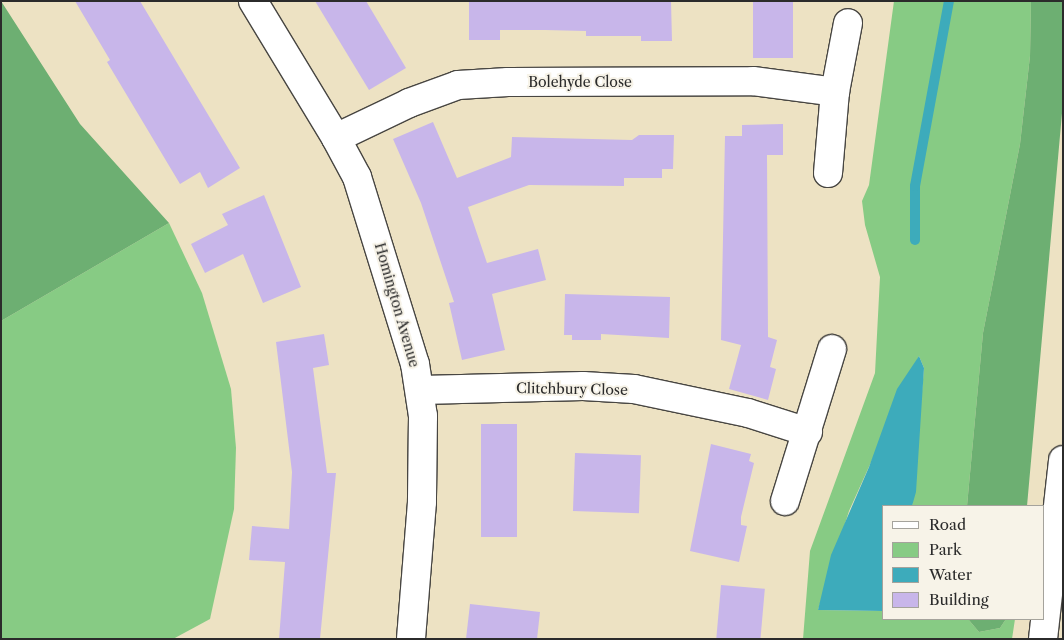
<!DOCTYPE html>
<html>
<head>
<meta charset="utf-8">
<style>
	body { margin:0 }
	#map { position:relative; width:1064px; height:640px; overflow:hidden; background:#ede2c3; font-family:"Libre Caslon Text",serif }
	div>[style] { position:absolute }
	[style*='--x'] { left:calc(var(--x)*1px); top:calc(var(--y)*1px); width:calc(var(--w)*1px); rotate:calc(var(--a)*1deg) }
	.green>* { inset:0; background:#87cb84 }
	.forest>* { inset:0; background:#6daf72 }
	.water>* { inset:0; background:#3dabbb }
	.stream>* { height:10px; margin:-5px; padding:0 5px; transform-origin:5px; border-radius:5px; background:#3dabbb }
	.building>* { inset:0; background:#c8b6ea; transform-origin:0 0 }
	.roads { filter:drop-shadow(1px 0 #484642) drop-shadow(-1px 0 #484642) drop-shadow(0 1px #484642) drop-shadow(0 -1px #484642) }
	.minor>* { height:28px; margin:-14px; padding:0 14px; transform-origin:14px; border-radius:14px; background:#fff }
	.trunk>* { height:28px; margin:-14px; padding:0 14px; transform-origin:14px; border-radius:14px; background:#fff }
	span { translate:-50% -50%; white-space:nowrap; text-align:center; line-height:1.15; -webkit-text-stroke:4px #f7f3e8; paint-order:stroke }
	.street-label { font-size:14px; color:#2b2b2b }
	.frame { position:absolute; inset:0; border:2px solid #2b2b2b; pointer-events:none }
	.legend { position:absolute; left:882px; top:505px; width:162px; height:115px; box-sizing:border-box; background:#f7f3e8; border:1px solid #a5a39c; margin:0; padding:6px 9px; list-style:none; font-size:15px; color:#2b2b2b }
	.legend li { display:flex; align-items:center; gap:10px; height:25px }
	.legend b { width:25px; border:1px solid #a5a39c }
</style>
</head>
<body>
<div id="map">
	<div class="green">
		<i style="clip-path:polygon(894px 1px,1031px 1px,1030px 56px,1020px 144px,983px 333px,967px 506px,912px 506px,924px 368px,919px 356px,849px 511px,818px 610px,883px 611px,883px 619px,968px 619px,979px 632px,1000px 628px,1006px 619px,1015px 619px,1012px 639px,803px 639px,810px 551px,875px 373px,880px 277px,865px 225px,862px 201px,869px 185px)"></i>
		<i style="clip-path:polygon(169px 223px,202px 293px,231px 389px,236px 448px,234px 509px,210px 619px,173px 639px,1px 639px,1px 321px)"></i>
	</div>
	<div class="forest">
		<i style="clip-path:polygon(1px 1px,80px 124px,169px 223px,1px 321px)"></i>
		<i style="clip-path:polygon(1031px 1px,1063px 1px,1063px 102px,1027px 506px,967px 506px,983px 333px,1020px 144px,1030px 56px)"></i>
		<i style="clip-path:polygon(968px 619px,1006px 619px,1000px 628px,979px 632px)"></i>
	</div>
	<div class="water">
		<i style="clip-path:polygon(919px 356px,924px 368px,916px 492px,912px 506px,883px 506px,883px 611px,818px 610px,831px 555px,869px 467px,897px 389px)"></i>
	</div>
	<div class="stream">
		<i style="--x:915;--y:240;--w:54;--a:-90"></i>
		<i style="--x:915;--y:186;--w:188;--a:-79.6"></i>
	</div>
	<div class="building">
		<i style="clip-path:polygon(75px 1px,140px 1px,240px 168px,208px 188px,200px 172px,180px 184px,107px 62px,110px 60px)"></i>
		<i style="clip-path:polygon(315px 1px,366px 1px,406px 68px,369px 90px)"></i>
		<i style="clip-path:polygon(469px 1px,671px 1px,672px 41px,641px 41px,641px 36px,586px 36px,586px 31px,545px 30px,500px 30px,500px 40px,469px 40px)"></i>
		<i style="left:753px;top:1px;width:40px;height:57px"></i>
		<i style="clip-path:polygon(433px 122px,457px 178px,511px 157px,512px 137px,632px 140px,639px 135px,674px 135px,673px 169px,662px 169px,662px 178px,624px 178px,624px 186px,529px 185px,468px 207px,487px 263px,538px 249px,546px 280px,492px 294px,505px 350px,462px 360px,449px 303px,454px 302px,421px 203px,393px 139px)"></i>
		<i style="clip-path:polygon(783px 124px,783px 155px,767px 155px,768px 337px,777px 340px,770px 367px,776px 369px,768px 400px,729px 389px,741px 345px,721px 340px,725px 136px,742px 136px,742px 125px)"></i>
		<i style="clip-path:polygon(264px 195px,301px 287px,263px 303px,243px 254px,205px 273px,191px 244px,228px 225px,222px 214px)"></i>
		<i style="clip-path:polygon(565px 294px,670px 297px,669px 338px,601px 334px,601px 340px,572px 340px,572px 335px,564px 335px)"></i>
		<i style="clip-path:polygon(324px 334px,329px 365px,313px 368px,327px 473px,336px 473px,320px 639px,279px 639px,285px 562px,249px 560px,252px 526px,289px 529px,292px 472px,276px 342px)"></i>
		<i style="left:481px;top:424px;width:36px;height:113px"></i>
		<i style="clip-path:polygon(711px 444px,751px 454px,749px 461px,754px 463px,741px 517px,741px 525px,747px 526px,739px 562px,690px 551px)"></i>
		<i style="left:575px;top:453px;width:66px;height:58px;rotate:2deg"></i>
		<i style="left:721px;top:585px;width:44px;height:54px;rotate:5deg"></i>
		<i style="clip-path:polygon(470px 604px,540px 612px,537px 639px,466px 639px)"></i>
	</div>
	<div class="roads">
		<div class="minor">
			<i style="--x:253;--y:1;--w:160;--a:58.8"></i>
			<i style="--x:336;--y:138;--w:44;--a:61.7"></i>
			<i style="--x:357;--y:177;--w:196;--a:72.8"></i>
			<i style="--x:415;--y:364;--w:53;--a:81.3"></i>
			<i style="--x:423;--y:416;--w:86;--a:90.7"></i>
			<i style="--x:422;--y:502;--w:137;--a:94.6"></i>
			<i style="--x:336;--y:138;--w:81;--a:-25.6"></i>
			<i style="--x:409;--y:103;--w:52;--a:-20.2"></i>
			<i style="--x:458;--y:85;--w:50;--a:-3.4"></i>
			<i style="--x:508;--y:82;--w:245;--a:-0.2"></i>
			<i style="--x:753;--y:81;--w:83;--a:7.6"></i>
			<i style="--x:828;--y:173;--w:81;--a:-85.1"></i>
			<i style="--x:835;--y:92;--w:70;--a:-79.3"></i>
			<i style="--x:421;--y:390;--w:162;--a:-1.4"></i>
			<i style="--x:583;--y:386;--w:51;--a:3.4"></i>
			<i style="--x:634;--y:389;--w:116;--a:11.9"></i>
			<i style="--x:748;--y:413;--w:63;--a:17.6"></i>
			<i style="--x:785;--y:501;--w:159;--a:-72.8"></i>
		</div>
		<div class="trunk">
			<i style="--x:1043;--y:639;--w:180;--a:-83.6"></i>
		</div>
	</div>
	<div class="street-label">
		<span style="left:580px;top:82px">Bolehyde Close</span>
		<span style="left:397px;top:305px;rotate:74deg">Homington Avenue</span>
		<span style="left:572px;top:389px;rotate:1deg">Clitchbury Close</span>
	</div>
	<div class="frame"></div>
	<ul class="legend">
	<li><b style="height:6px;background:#fff"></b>Road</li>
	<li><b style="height:14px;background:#87cb84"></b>Park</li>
	<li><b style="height:14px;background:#3dabbb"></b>Water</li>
	<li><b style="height:14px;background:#c8b6ea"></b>Building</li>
	</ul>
</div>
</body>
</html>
